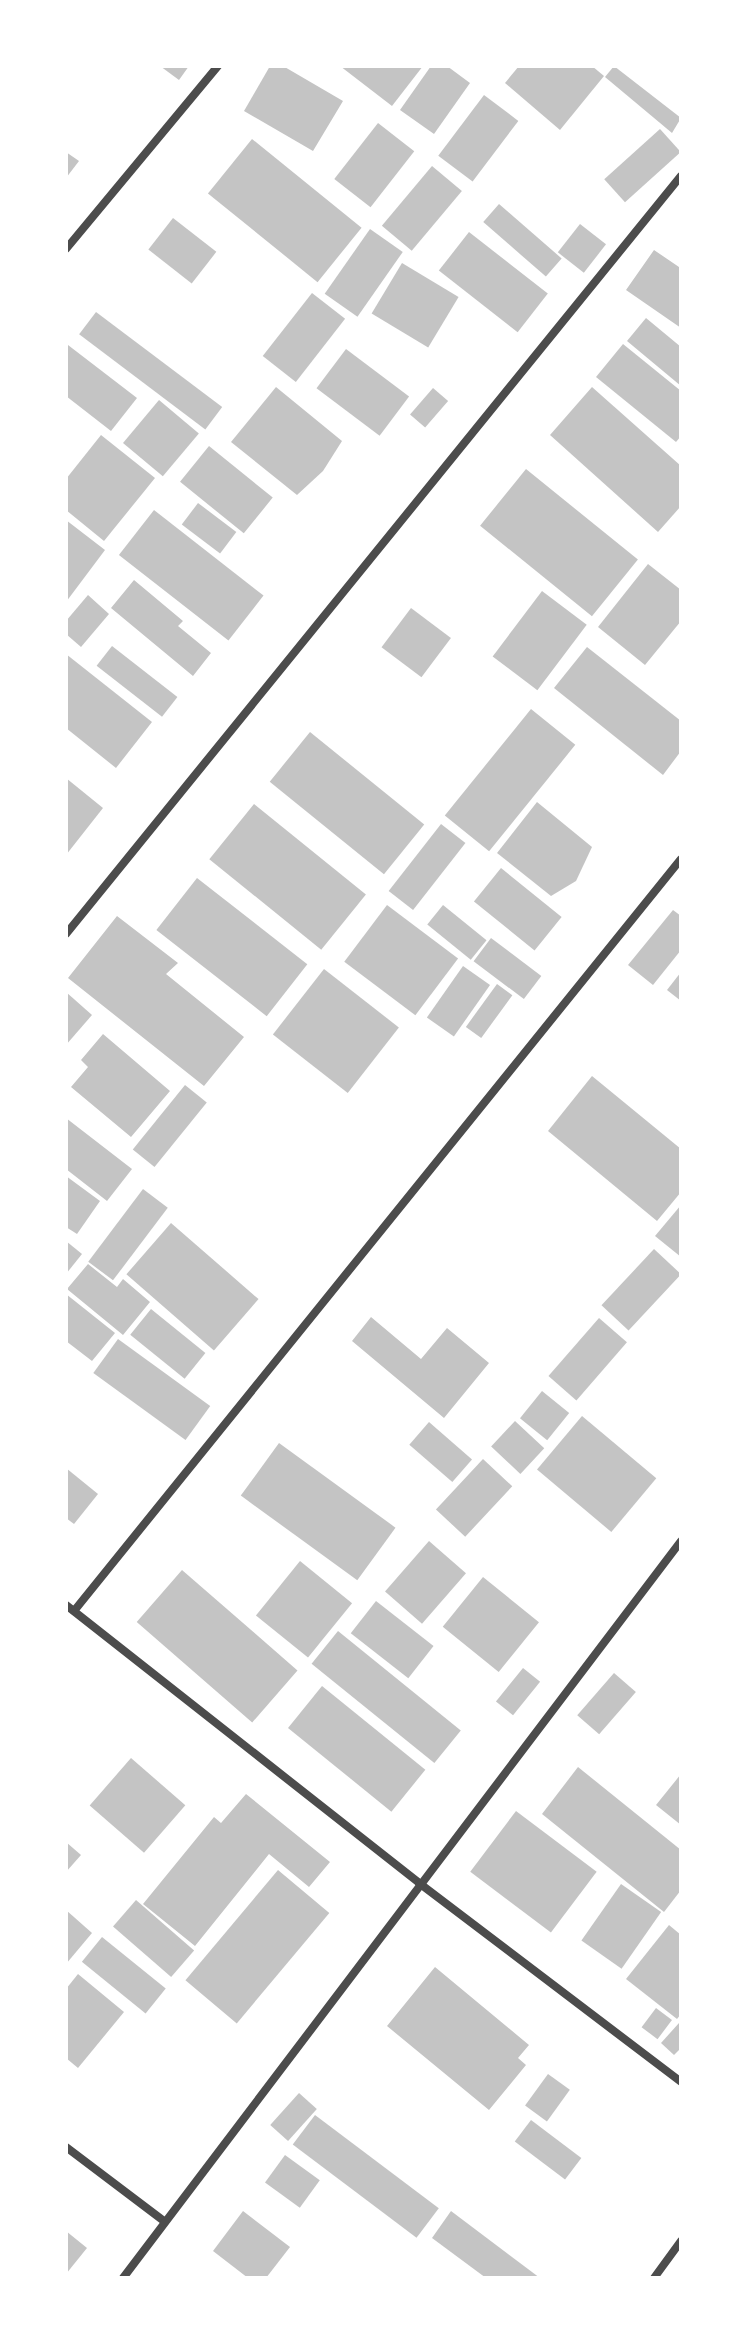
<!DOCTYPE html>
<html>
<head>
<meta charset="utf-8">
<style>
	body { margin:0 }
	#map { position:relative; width:747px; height:2344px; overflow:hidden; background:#fff; font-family:"Golos Text",sans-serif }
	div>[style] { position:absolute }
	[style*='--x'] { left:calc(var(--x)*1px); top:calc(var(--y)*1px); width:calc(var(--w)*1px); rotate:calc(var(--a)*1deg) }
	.building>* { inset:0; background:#c4c4c4; transform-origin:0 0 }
	.minor>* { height:8px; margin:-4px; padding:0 4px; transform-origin:4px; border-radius:4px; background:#4c4c4c }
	span { translate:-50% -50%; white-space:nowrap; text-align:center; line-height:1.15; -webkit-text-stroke:8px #fff; paint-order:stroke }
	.frame { position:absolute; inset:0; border:68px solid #fff; pointer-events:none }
</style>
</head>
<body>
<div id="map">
	<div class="building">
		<i style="clip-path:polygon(160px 66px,189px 66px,179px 80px)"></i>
		<i style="clip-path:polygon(270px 66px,283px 66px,343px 101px,313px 151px,244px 111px)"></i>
		<i style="clip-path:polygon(340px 66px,423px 66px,392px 106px)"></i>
		<i style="clip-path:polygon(431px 66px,447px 66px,470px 83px,434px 134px,400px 110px)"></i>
		<i style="clip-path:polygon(519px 66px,592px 66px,604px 76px,560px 130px,505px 83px)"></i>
		<i style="clip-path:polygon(614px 66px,681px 118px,672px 133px,605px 77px)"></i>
		<i style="left:484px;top:95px;width:43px;height:76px;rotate:37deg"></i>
		<i style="left:378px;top:123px;width:46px;height:71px;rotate:38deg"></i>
		<i style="left:660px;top:129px;width:31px;height:75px;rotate:48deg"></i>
		<i style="left:252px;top:139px;width:141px;height:70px;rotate:39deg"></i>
		<i style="clip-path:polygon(66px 152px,79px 161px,66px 178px)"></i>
		<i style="left:432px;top:166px;width:39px;height:78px;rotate:40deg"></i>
		<i style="left:499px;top:204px;width:83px;height:24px;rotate:41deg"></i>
		<i style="left:173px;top:218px;width:55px;height:40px;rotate:38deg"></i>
		<i style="left:580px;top:224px;width:33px;height:36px;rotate:38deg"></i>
		<i style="left:370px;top:229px;width:40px;height:79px;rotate:35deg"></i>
		<i style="left:469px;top:232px;width:100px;height:49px;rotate:38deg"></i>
		<i style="clip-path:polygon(654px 250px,679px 267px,681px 264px,681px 328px,626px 290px)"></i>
		<i style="left:402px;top:263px;width:66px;height:59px;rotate:31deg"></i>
		<i style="left:312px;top:293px;width:42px;height:80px;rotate:38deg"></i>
		<i style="left:96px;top:312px;width:158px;height:28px;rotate:37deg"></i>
		<i style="clip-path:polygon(646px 318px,681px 347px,681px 386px,627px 341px)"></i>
		<i style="clip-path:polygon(623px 344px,681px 391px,681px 436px,676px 442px,596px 377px)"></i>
		<i style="clip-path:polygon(68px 345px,137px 398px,111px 431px,66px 396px)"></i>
		<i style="left:346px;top:349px;width:79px;height:49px;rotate:37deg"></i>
		<i style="clip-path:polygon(276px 387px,342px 441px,323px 471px,297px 495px,231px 442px)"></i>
		<i style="clip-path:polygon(592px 387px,681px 466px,681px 506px,658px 532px,550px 435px)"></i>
		<i style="left:433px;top:388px;width:20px;height:35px;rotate:41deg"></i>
		<i style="left:159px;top:400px;width:52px;height:56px;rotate:40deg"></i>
		<i style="clip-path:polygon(101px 435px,155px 478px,104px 541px,66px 510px,66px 479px)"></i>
		<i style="left:209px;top:446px;width:82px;height:46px;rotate:39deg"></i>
		<i style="left:526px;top:469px;width:144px;height:73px;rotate:39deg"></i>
		<i style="left:198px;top:503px;width:48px;height:27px;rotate:37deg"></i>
		<i style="left:154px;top:510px;width:139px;height:57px;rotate:38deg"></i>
		<i style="clip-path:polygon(66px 520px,105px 550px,66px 602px)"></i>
		<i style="clip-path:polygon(648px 564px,681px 590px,681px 621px,645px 665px,598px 627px)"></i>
		<i style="clip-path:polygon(134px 580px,183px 621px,178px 626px,211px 653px,193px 676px,111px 608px)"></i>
		<i style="left:542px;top:591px;width:56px;height:82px;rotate:37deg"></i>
		<i style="clip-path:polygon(88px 595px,109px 614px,81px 647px,66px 634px,66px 621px)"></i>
		<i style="left:411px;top:608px;width:50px;height:49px;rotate:37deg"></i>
		<i style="left:112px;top:646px;width:83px;height:25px;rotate:38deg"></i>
		<i style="clip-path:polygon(587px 647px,681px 721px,681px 751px,663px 775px,554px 688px)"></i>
		<i style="clip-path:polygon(66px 654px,152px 722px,116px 768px,66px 728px)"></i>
		<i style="left:531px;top:709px;width:57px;height:137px;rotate:39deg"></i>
		<i style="left:310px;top:732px;width:147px;height:64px;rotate:39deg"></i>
		<i style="clip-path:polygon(66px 778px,103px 808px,66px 855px)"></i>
		<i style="clip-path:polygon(537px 802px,592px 847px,576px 881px,551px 896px,497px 853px)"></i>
		<i style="left:254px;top:804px;width:144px;height:71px;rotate:39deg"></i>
		<i style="left:441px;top:824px;width:31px;height:85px;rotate:38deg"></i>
		<i style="left:501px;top:868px;width:78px;height:43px;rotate:39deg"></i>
		<i style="left:197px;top:878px;width:140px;height:66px;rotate:38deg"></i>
		<i style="left:387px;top:905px;width:89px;height:71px;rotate:37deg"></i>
		<i style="left:443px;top:905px;width:56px;height:25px;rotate:39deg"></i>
		<i style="clip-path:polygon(673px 910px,681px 916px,681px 950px,653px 985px,628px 965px)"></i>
		<i style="clip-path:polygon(117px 916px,178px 963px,166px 974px,244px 1037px,204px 1086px,68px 978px)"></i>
		<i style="left:491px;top:938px;width:63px;height:29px;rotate:37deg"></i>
		<i style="left:463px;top:966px;width:33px;height:63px;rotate:35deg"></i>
		<i style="left:324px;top:969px;width:95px;height:83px;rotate:38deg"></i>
		<i style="clip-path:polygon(681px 972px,681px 1001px,667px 990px)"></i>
		<i style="left:497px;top:984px;width:19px;height:53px;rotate:36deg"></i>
		<i style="clip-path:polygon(66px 992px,92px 1015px,66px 1045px)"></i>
		<i style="clip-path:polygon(103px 1034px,170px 1091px,131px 1137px,71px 1087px,88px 1067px,81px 1060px)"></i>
		<i style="clip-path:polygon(592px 1076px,681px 1149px,681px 1192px,657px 1221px,548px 1131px)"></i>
		<i style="left:185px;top:1085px;width:28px;height:83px;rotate:39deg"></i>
		<i style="clip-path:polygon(66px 1118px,132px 1169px,107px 1201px,66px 1169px)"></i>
		<i style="clip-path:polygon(66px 1176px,100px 1201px,77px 1234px,66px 1227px)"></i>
		<i style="left:143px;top:1189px;width:31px;height:91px;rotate:37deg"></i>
		<i style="clip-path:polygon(681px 1205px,681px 1257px,655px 1236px)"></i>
		<i style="left:171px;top:1223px;width:116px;height:68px;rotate:41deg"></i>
		<i style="clip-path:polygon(66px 1241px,82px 1254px,66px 1274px)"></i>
		<i style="left:654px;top:1249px;width:37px;height:77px;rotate:43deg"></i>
		<i style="clip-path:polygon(88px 1264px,117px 1287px,123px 1279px,150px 1302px,123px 1335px,67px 1289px)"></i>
		<i style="clip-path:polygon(66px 1294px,115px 1333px,92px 1361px,66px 1341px)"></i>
		<i style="left:151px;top:1309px;width:70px;height:33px;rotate:39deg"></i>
		<i style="clip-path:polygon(371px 1317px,421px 1359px,447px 1328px,489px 1363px,444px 1418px,352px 1341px)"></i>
		<i style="left:599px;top:1318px;width:37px;height:77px;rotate:41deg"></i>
		<i style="left:118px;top:1339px;width:114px;height:42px;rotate:36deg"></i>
		<i style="left:542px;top:1391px;width:35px;height:35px;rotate:39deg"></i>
		<i style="left:582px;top:1416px;width:97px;height:70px;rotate:40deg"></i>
		<i style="left:515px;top:1421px;width:40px;height:35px;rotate:43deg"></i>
		<i style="left:429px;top:1422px;width:57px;height:30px;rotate:41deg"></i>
		<i style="left:279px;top:1443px;width:144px;height:65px;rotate:36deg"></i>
		<i style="left:483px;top:1459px;width:40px;height:69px;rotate:43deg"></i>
		<i style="clip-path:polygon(66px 1468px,98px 1494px,74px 1524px,66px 1518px)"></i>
		<i style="left:429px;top:1541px;width:49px;height:67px;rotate:41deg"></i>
		<i style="left:300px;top:1561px;width:67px;height:70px;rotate:39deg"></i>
		<i style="left:182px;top:1570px;width:153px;height:69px;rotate:41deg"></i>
		<i style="left:483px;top:1577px;width:72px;height:64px;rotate:39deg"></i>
		<i style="left:376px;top:1601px;width:73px;height:41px;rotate:38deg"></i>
		<i style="left:338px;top:1631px;width:158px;height:42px;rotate:39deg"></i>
		<i style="left:523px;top:1668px;width:22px;height:43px;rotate:39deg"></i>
		<i style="left:614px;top:1673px;width:29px;height:56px;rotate:41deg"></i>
		<i style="left:322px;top:1686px;width:133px;height:54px;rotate:39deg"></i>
		<i style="left:131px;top:1758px;width:72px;height:63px;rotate:41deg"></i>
		<i style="clip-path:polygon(578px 1767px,681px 1850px,681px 1890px,664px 1912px,542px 1814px)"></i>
		<i style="clip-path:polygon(681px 1774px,681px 1825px,656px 1805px)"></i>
		<i style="clip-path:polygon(246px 1794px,330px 1862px,309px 1887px,269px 1854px,195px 1946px,143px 1904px,214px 1817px,221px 1823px)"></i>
		<i style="left:516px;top:1811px;width:101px;height:76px;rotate:37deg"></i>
		<i style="clip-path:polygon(66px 1842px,81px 1855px,66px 1872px)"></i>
		<i style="left:278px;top:1870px;width:67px;height:144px;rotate:40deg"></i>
		<i style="left:621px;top:1884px;width:49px;height:69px;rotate:35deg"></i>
		<i style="left:136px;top:1900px;width:77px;height:35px;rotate:41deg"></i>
		<i style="clip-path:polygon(66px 1910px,92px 1933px,66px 1964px)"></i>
		<i style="clip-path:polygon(669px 1925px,681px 1935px,681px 2014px,677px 2019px,626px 1979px)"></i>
		<i style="left:102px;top:1937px;width:82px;height:32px;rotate:39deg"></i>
		<i style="clip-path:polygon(435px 1967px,529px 2045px,518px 2058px,526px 2065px,489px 2110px,387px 2026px)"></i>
		<i style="clip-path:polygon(78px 1974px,124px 2012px,78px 2068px,66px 2058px,66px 1989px)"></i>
		<i style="left:656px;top:2008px;width:20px;height:24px;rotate:37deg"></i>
		<i style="clip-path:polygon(679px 2023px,681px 2048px,674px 2055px,661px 2043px)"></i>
		<i style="left:548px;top:2074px;width:27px;height:39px;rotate:36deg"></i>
		<i style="left:299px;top:2093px;width:24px;height:43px;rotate:42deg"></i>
		<i style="left:315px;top:2115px;width:155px;height:37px;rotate:37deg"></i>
		<i style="left:531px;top:2120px;width:63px;height:27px;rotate:37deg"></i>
		<i style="left:285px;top:2155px;width:43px;height:34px;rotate:36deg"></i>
		<i style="clip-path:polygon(243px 2211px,290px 2247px,266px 2278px,248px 2278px,213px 2251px)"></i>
		<i style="clip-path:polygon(451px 2211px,540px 2278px,486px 2278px,432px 2238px)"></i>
		<i style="clip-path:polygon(66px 2231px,87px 2248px,66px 2274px)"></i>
	</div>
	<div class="minor">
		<i style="--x:66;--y:249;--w:238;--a:-50.3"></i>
		<i style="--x:66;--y:934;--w:976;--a:-50.95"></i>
		<i style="--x:66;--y:1605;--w:449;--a:38.2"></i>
		<i style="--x:419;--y:1883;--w:329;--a:37.2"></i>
		<i style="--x:74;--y:1611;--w:966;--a:-51.09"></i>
		<i style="--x:66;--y:2147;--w:124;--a:37.1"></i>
		<i style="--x:123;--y:2278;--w:924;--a:-52.87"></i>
		<i style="--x:654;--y:2278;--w:46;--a:-53.9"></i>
	</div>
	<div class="frame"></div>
</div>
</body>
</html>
